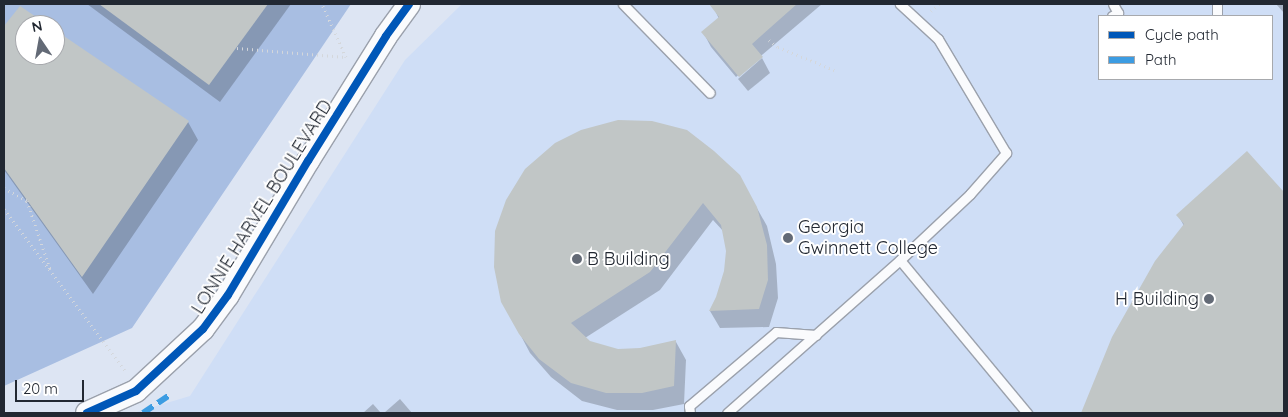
<!DOCTYPE html>
<html>
<head>
<meta charset="utf-8">
<style>
	body { margin:0 }
	#map { position:relative; width:1288px; height:417px; overflow:hidden; background:#dde5f3; font-family:Quicksand,sans-serif }
	div>[style] { position:absolute }
	[style*='--x'] { left:calc(var(--x)*1px); top:calc(var(--y)*1px); width:calc(var(--w)*1px); rotate:calc(var(--a)*1deg) }
	.built>* { inset:0; background:#cfdef6 }
	.forest>* { inset:0; background:#a8bee2 }
	.shadow>* { inset:0; background:#0003 }
	.building>* { inset:0; background:#c1c6c6 }
	.path>* { height:3px; margin-top:-1.5px; transform-origin:0; background:repeating-linear-gradient(90deg,#d4d7db 0 1px,transparent 0 5px) }
	.roads { filter:drop-shadow(1px 0 #9ba1ac) drop-shadow(-1px 0 #9ba1ac) drop-shadow(0 1px #9ba1ac) drop-shadow(0 -1px #9ba1ac) }
	.service>* { height:9px; margin:-4.5px; padding:0 4.5px; transform-origin:4.5px; border-radius:4.5px; background:#fafbfd }
	.tertiary>* { height:22px; margin:-11px; padding:0 11px; transform-origin:11px; border-radius:11px; background:#fafbfd }
	.quiet>* { height:6px; margin-top:-3px; transform-origin:0; background:repeating-linear-gradient(90deg,#3c9ce2 0 12px,transparent 0 18px) }
	.cycleway>* { height:8px; margin:-4px; padding:0 4px; transform-origin:4px; border-radius:4px; background:#0057b8 }
	.dots>* { width:14px; height:14px; translate:-50% -50%; box-sizing:border-box; border:2px solid #fff; border-radius:50% }
	span { translate:-50% -50%; white-space:nowrap; text-align:center; line-height:1.15; -webkit-text-stroke:4px #fff; paint-order:stroke }
	.street-label { font-size:18px; color:#222832 }
	.poi-label { font-size:18px; color:#222832 }
	.left { translate:0 -50%; text-align:left }
	.right { translate:-100% -50%; text-align:right }
	.frame { position:absolute; inset:0; border:5px solid #222832; pointer-events:none }
	.legend { position:absolute; left:1098px; top:15px; width:175px; height:65px; box-sizing:border-box; background:#fff; border:1px solid #a7a9ad; margin:0; padding:6px 9px; list-style:none; font-size:15px; color:#222832 }
	.legend li { display:flex; align-items:center; gap:10px; height:25px }
	.legend b { width:25px; border:1px solid #a7a9ad }
	.north { position:absolute; left:15px; top:15px; width:50px; height:50px; box-sizing:border-box; background:#fff; border:1px solid #a7a9ad; border-radius:50%; rotate:348deg; font-size:14px; font-weight:700; line-height:20px; text-align:center; color:#222832 }
	.north::after { content:''; display:block; margin:auto; width:18px; height:22px; background:#636a76; clip-path:polygon(50% 0,100% 100%,50% 72%,0 100%) }
	.scale { position:absolute; left:15px; top:380px; width:69px; height:22px; box-sizing:border-box; border:2px solid #222832; border-top:0; padding-left:6px; font-size:15px; line-height:18px; white-space:nowrap; color:#222832; -webkit-text-stroke:4px #fff; paint-order:stroke }
</style>
</head>
<body>
<div id="map">
	<div class="built">
		<i style="clip-path:polygon(evenodd,462px 4px,1284px 4px,1284px 413px,133px 413px,190px 396px,405px 60px,462px 4px,1099px 16px,1272px 16px,1272px 79px,1099px 79px,1099px 16px)"></i>
	</div>
	<div class="forest">
		<i style="clip-path:polygon(evenodd,4px 4px,351px 4px,132px 328px,4px 386px,4px 4px,25px 25px,55px 25px,55px 55px,25px 55px,25px 25px)"></i>
	</div>
	<div class="shadow">
		<i style="clip-path:polygon(87px 4px,291px 4px,220px 102px)"></i>
		<i style="clip-path:polygon(712px 4px,822px 4px,736px 77px,711px 47px,703px 32px,719px 19px)"></i>
		<i style="clip-path:polygon(1276px 4px,1284px 4px,1284px 13px)"></i>
		<i style="clip-path:polygon(20px 7px,46px 25px,25px 25px,25px 55px,55px 55px,55px 31px,188px 122px,198px 140px,93px 294px,4px 170px,4px 28px)"></i>
		<i style="clip-path:polygon(762px 58px,770px 73px,748px 91px,738px 79px)"></i>
		<i style="clip-path:polygon(1247px 153px,1284px 194px,1284px 413px,1083px 413px,1113px 338px,1184px 226px,1178px 215px)"></i>
		<i style="clip-path:polygon(749px 194px,767px 226px,776px 264px,778px 298px,769px 327px,720px 328px,710px 311px,717px 297px,725px 271px,727px 251px,724px 232px,713px 220px,660px 290px,585px 338px,589px 342px,618px 350px,640px 349px,676px 342px,686px 360px,684px 404px,653px 410px,617px 410px,582px 401px,551px 377px,530px 353px,520px 334px,496px 231px)"></i>
		<i style="clip-path:polygon(400px 399px,412px 413px,384px 413px)"></i>
		<i style="clip-path:polygon(373px 404px,381px 413px,363px 413px)"></i>
	</div>
	<div class="building">
		<i style="clip-path:polygon(99px 4px,268px 4px,209px 85px)"></i>
		<i style="clip-path:polygon(709px 4px,797px 4px,752px 44px,763px 57px,739px 77px,701px 32px,719px 17px)"></i>
		<i style="clip-path:polygon(20px 6px,48px 25px,25px 25px,25px 55px,55px 55px,55px 30px,189px 121px,82px 277px,4px 168px,4px 26px)"></i>
		<i style="clip-path:polygon(618px 120px,652px 121px,687px 130px,714px 151px,740px 175px,757px 207px,767px 245px,768px 280px,759px 309px,709px 311px,716px 297px,724px 271px,726px 251px,721px 225px,703px 203px,650px 272px,571px 323px,590px 341px,618px 349px,640px 348px,676px 340px,674px 386px,642px 393px,606px 393px,571px 383px,539px 359px,519px 334px,501px 302px,494px 267px,495px 231px,506px 200px,525px 169px,555px 143px,581px 130px)"></i>
		<i style="clip-path:polygon(1247px 151px,1284px 192px,1284px 413px,1081px 413px,1112px 337px,1155px 261px,1184px 224px,1176px 215px)"></i>
	</div>
	<div class="path">
		<i style="--x:931;--y:11;--w:11;--a:-38"></i>
		<i style="--x:769;--y:40;--w:11;--a:38"></i>
		<i style="--x:778;--y:47;--w:61;--a:22.3"></i>
		<i style="--x:237;--y:48;--w:109;--a:4.7"></i>
		<i style="--x:346;--y:57;--w:58;--a:-114.4"></i>
		<i style="--x:4;--y:188;--w:26;--a:29"></i>
		<i style="--x:27;--y:201;--w:72;--a:71.3"></i>
		<i style="--x:4;--y:209;--w:202;--a:53.2"></i>
	</div>
	<div class="roads">
		<div class="service">
			<i style="--x:623;--y:4;--w:124;--a:45.7"></i>
			<i style="--x:1217;--y:4;--w:12;--a:90"></i>
			<i style="--x:1112;--y:16;--w:7;--a:-27"></i>
			<i style="--x:1118;--y:13;--w:10;--a:-119"></i>
			<i style="--x:900;--y:260;--w:199;--a:50.3"></i>
			<i style="--x:690;--y:413;--w:7;--a:-98"></i>
			<i style="--x:689;--y:406;--w:114;--a:-40.4"></i>
			<i style="--x:776;--y:332;--w:40;--a:4.3"></i>
			<i style="--x:727;--y:413;--w:231;--a:-41.5"></i>
			<i style="--x:900;--y:260;--w:96;--a:-43.3"></i>
			<i style="--x:970;--y:194;--w:55;--a:-48.7"></i>
			<i style="--x:1006;--y:153;--w:133;--a:-120.8"></i>
			<i style="--x:938;--y:39;--w:52;--a:-137.4"></i>
		</div>
		<div class="tertiary">
			<i style="--x:87;--y:413;--w:54;--a:-24.2"></i>
			<i style="--x:136;--y:391;--w:91;--a:-42.8"></i>
			<i style="--x:203;--y:329;--w:42;--a:-53.7"></i>
			<i style="--x:228;--y:295;--w:156;--a:-59.2"></i>
			<i style="--x:308;--y:161;--w:147;--a:-58"></i>
			<i style="--x:386;--y:36;--w:39;--a:-54"></i>
		</div>
	</div>
	<div class="quiet">
		<i style="--x:143;--y:413;--w:34;--a:-34"></i>
	</div>
	<div class="cycleway">
		<i style="--x:87;--y:413;--w:54;--a:-24.2"></i>
		<i style="--x:136;--y:391;--w:91;--a:-42.8"></i>
		<i style="--x:203;--y:329;--w:42;--a:-53.7"></i>
		<i style="--x:228;--y:295;--w:156;--a:-59.2"></i>
		<i style="--x:308;--y:161;--w:147;--a:-58"></i>
		<i style="--x:386;--y:36;--w:39;--a:-54"></i>
	</div>
	<div class="dots">
		<i style="left:788px;top:238px;background:#636a76"></i>
		<i style="left:577px;top:259px;background:#636a76"></i>
		<i style="left:1209px;top:299px;background:#636a76"></i>
	</div>
	<div class="street-label">
		<span style="left:262px;top:207px;rotate:-58deg">LONNIE HARVEL BOULEVARD</span>
	</div>
	<div class="poi-label">
		<span class="left" style="left:798px;top:238px">Georgia<br>Gwinnett College</span>
		<span class="left" style="left:587px;top:259px">B Building</span>
		<span class="right" style="left:1199px;top:299px">H Building</span>
	</div>
	<div class="frame"></div>
	<ul class="legend">
	<li><b style="height:6px;background:#0057b8"></b>Cycle path</li>
	<li><b style="height:6px;background:#3c9ce2"></b>Path</li>
	</ul>
	<div class="north">N</div>
	<div class="scale">20 m</div>
</div>
</body>
</html>
